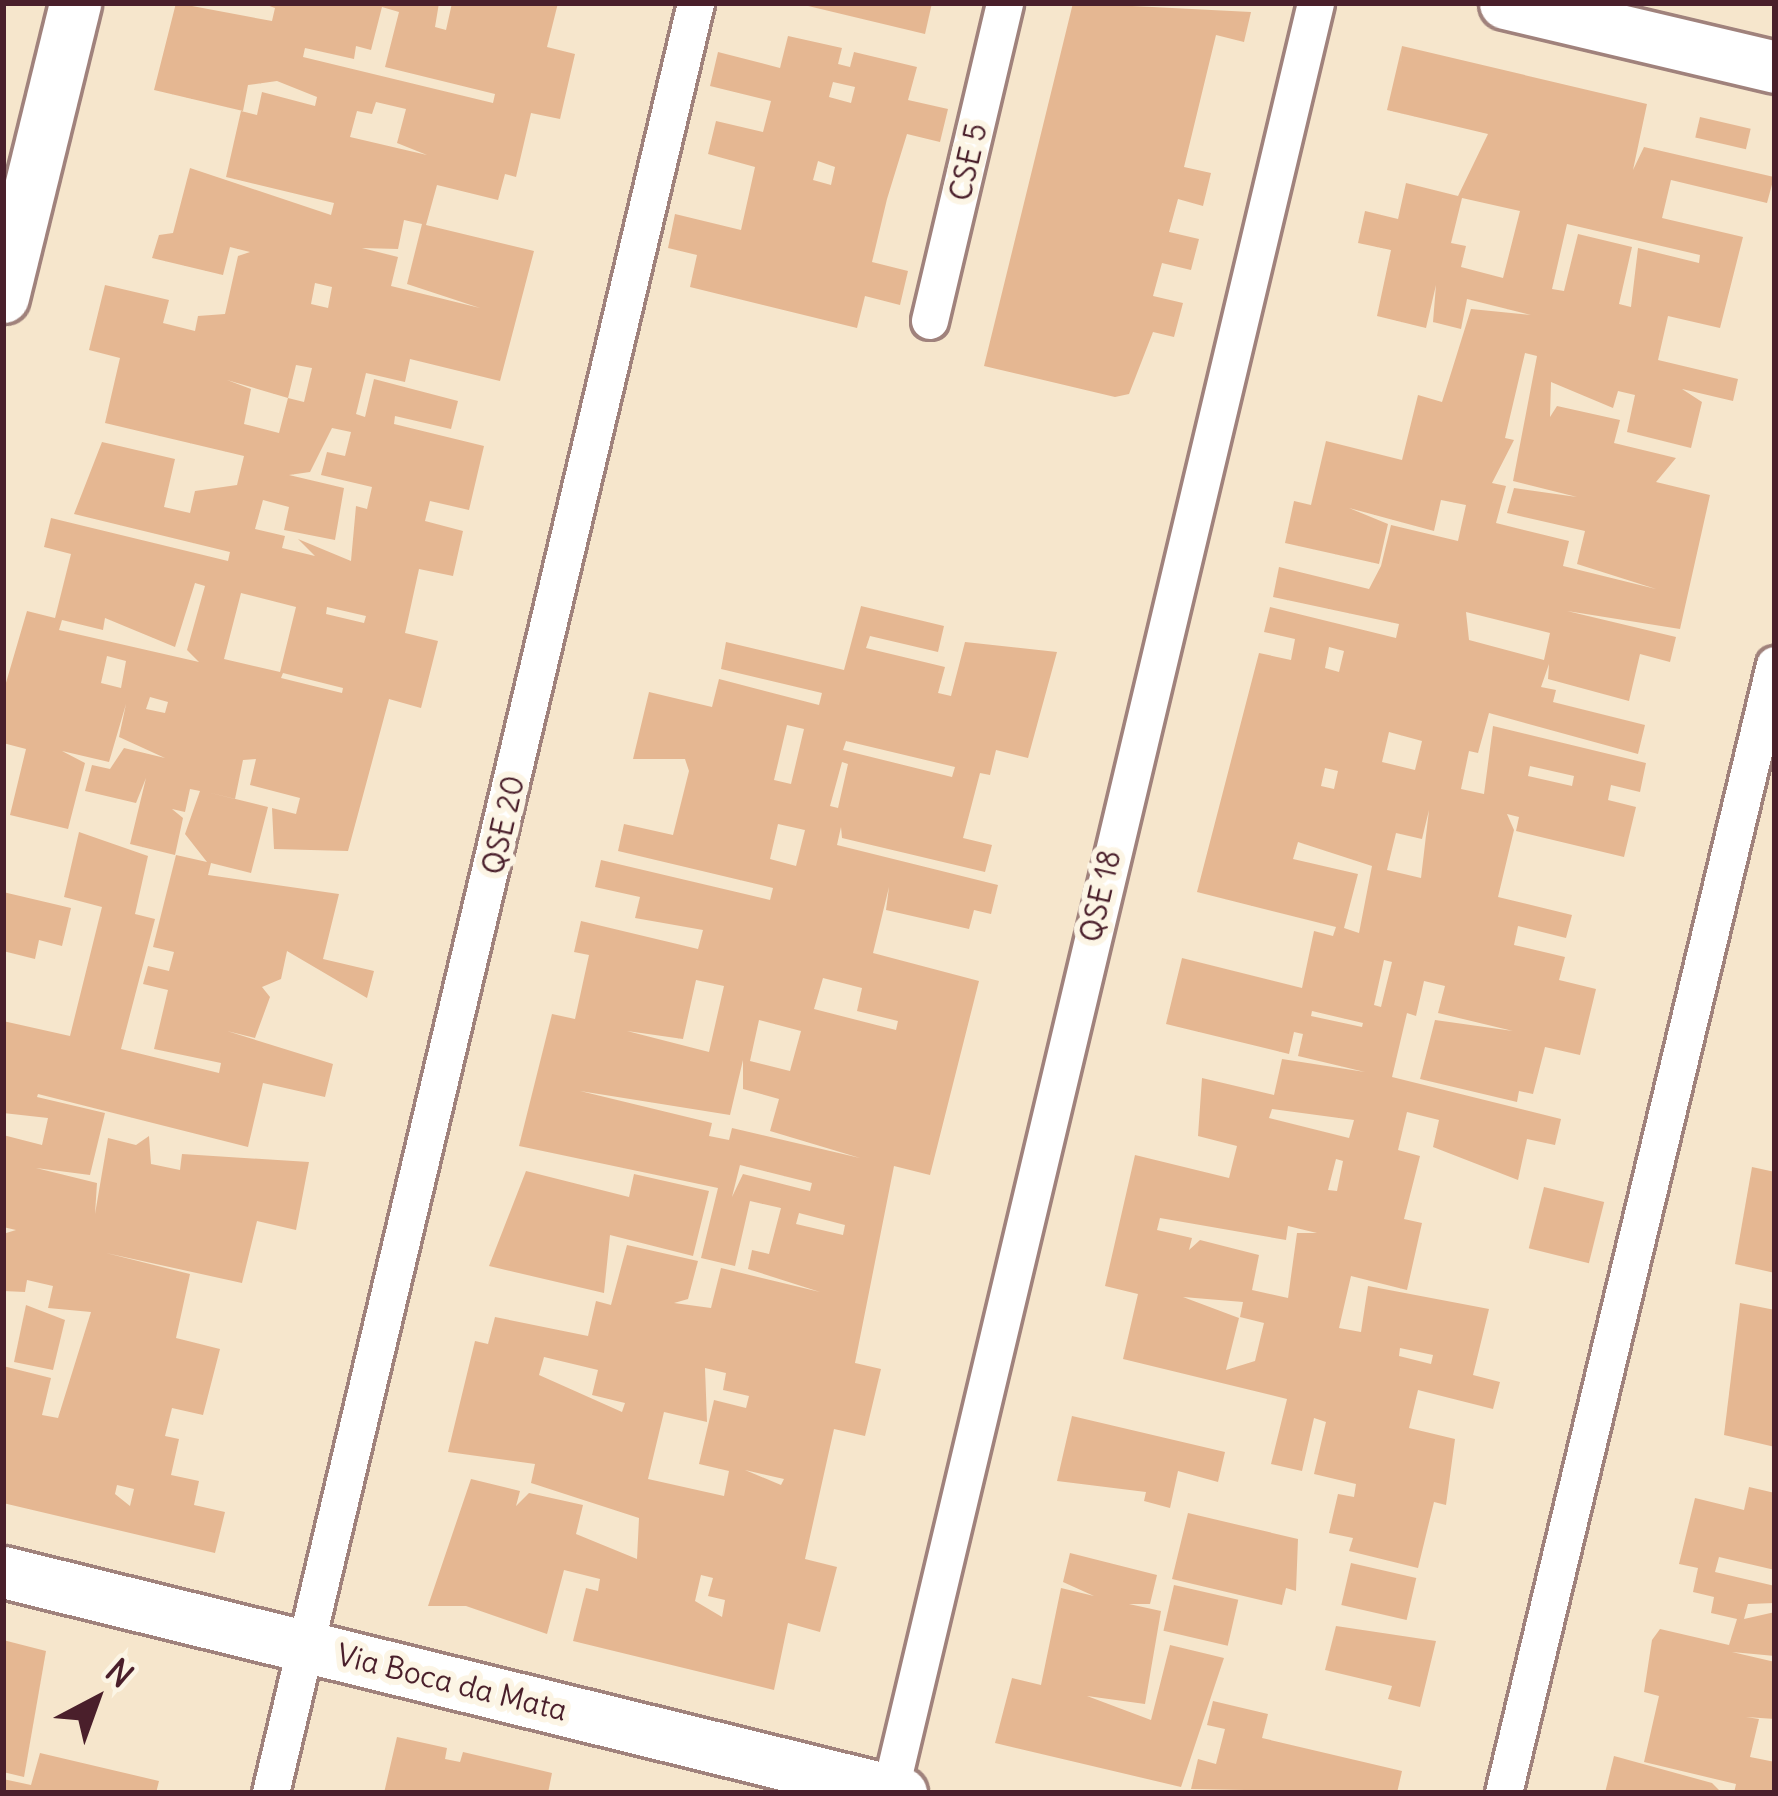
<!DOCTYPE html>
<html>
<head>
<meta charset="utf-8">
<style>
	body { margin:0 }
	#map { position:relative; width:1778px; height:1796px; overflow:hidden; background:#f6e6cc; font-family:Delius,sans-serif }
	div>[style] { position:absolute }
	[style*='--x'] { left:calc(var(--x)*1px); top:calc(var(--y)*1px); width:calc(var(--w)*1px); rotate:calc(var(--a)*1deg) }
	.building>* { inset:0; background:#e5b792; transform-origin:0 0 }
	.roads { filter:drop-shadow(3px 0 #a0827c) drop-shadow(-3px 0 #a0827c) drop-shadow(0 3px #a0827c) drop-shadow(0 -3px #a0827c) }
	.street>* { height:36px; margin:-18px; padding:0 18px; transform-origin:18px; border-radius:18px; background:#fff }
	.secondary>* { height:51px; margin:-25.5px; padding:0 25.5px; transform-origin:25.5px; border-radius:25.5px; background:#fff }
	span { translate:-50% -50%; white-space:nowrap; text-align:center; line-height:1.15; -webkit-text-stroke:12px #fcf5e5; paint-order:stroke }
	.street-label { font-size:30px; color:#4a1f2b }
	.frame { position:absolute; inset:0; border:6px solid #4a1f2b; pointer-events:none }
	.north { position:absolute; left:36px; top:1640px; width:120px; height:120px; -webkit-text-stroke:9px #fcf5e5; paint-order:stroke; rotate:41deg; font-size:33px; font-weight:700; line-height:48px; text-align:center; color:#4a1f2b }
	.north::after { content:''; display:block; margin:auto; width:42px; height:54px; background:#4a1f2b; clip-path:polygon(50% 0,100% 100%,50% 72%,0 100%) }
</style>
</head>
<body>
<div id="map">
	<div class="building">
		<i style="clip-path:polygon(evenodd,176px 3px,272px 21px,275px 8px,261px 3px,439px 3px,435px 27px,446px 30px,452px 3px,558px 3px,547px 47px,575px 54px,560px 119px,531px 113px,516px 177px,505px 174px,498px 200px,437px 185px,426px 225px,534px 251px,500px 381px,410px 359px,405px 382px,366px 373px,356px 414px,365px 417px,374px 379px,458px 401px,451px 429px,395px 416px,394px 424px,484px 446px,469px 510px,430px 501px,425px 521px,463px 531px,453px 576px,419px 569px,405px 633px,438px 641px,421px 708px,389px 699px,348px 851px,274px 849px,272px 808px,296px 814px,300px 798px,250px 785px,256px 759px,243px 760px,235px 799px,207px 792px,268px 807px,251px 873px,211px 863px,208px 875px,339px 894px,323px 959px,374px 971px,367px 998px,287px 951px,281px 979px,262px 987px,270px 997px,255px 1038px,227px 1031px,333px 1064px,325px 1097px,263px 1083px,248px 1147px,38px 1094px,37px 1097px,105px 1113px,90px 1175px,36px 1168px,97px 1183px,95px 1214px,108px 1138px,136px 1145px,149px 1136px,151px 1164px,180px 1170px,182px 1154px,309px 1162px,296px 1230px,257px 1221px,242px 1283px,106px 1253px,190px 1274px,176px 1338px,220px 1349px,203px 1415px,172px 1408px,165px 1436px,179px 1439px,171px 1475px,199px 1481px,194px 1505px,225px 1512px,215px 1553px,3px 1503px,3px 1366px,51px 1378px,42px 1415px,58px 1418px,91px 1312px,48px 1308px,53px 1286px,27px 1280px,25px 1292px,3px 1291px,3px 1234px,16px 1230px,3px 1227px,3px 1135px,42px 1145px,48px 1118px,3px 1113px,3px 1021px,70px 1036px,102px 907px,64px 897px,79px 832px,148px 856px,135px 914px,155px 919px,121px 1049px,219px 1073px,221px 1063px,154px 1049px,168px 990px,143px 984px,148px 966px,169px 971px,174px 952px,153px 947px,176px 855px,207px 862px,185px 834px,200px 791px,190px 789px,185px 812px,172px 809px,183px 818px,175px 855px,130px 844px,146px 778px,136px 803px,85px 791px,92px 765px,110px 769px,124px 748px,165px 758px,119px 737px,126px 704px,109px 762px,62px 751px,85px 763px,68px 829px,10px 815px,26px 749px,3px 743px,3px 693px,27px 611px,55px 618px,71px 554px,44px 547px,51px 518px,228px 561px,230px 552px,74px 514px,102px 442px,175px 459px,164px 507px,190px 513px,195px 491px,237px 485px,244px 456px,105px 423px,120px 358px,89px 350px,105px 285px,169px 300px,163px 323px,195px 331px,198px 316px,225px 314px,238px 256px,250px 252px,230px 247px,223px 275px,152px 258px,159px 235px,173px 233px,190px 168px,331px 215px,334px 203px,226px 177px,241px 111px,257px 115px,262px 92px,315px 106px,317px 97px,277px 81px,248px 85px,243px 111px,154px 90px,176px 3px,382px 7px,399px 12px,385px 67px,495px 94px,493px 103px,303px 57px,305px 48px,354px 59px,356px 46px,371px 50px,382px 7px,176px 3px,376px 102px,406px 109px,397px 143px,427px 155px,350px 137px,357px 111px,372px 114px,376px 102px,176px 3px,404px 220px,422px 224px,407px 284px,480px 308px,391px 286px,398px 257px,362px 248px,398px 249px,404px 220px,176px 3px,315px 283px,332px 287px,328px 308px,311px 304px,315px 283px,176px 3px,296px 365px,312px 368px,304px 402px,288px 398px,279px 433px,244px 424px,251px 389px,227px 380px,288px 398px,296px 365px,176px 3px,332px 428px,351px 432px,345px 456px,327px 452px,321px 475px,372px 487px,367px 509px,356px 506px,351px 561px,298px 539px,315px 556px,282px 548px,285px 536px,255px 529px,263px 500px,289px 507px,284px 530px,335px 540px,344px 488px,289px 475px,310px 472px,332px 428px,176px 3px,195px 583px,205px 586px,187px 650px,199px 662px,59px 630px,62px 620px,103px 630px,105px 618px,175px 647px,195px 583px,176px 3px,241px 593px,296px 607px,280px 672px,224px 659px,241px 593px,176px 3px,327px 607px,366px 616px,364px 623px,326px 614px,327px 607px,176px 3px,107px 656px,126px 661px,121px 688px,101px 683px,107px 656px,176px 3px,283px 673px,343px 688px,342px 693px,281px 678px,283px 673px,176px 3px,150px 697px,168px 702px,165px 713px,146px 709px,150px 697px,176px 3px,117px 1485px,134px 1489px,130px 1506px,115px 1494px,117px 1485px)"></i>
		<i style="clip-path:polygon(898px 3px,932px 3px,925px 34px,804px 5px)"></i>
		<i style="clip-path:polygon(1073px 3px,1251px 12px,1244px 42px,1216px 35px,1184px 167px,1211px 173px,1203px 206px,1178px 199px,1169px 232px,1199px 239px,1191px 270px,1162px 263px,1153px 296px,1183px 303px,1174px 337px,1153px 332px,1129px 394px,1115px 397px,984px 366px)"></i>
		<i style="clip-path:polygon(evenodd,788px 36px,842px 48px,838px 64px,850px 67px,854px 52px,917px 67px,908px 100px,948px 109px,940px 142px,907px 134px,887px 199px,872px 262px,908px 271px,900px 305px,865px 296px,857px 328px,690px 287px,697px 255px,668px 248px,675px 214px,741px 230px,755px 167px,708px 154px,716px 121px,763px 132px,771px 101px,710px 86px,718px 52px,780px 68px,788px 36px,833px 82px,855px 87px,851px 103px,829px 97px,833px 82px,788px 36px,818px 161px,835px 167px,831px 185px,813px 180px,818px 161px)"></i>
		<i style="clip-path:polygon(evenodd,1402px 46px,1647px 104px,1633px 170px,1644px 147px,1774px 177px,1767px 203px,1671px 180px,1662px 218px,1743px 237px,1720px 328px,1668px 316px,1658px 360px,1738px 379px,1733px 401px,1682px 389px,1702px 402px,1691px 448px,1627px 432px,1635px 395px,1618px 391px,1613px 408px,1551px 382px,1550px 417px,1557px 406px,1620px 420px,1614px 443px,1676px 458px,1656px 482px,1710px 495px,1680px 629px,1567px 611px,1676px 637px,1670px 662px,1640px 654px,1629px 701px,1548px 679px,1549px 664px,1541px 687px,1556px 690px,1553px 702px,1645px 725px,1638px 754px,1489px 713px,1478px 753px,1469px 751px,1461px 789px,1484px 794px,1493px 726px,1646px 763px,1640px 792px,1611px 785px,1608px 800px,1636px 807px,1624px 857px,1516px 831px,1519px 817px,1507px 814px,1514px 830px,1498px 897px,1572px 915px,1566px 938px,1518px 926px,1514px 945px,1565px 957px,1559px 980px,1596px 989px,1580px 1055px,1545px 1047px,1533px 1094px,1519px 1091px,1517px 1102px,1420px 1079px,1435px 1020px,1513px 1031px,1438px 1013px,1445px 986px,1424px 981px,1416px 1016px,1407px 1013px,1392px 1077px,1561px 1119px,1555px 1145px,1527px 1139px,1518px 1180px,1433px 1147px,1439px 1120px,1407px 1112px,1398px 1150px,1420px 1156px,1404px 1219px,1422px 1223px,1407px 1290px,1351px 1276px,1339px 1328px,1361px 1332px,1368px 1286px,1489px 1309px,1473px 1375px,1500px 1382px,1493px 1409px,1418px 1390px,1409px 1428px,1455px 1439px,1446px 1505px,1434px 1502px,1418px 1568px,1349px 1551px,1353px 1538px,1329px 1533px,1338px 1494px,1354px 1497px,1356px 1484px,1314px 1474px,1326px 1422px,1314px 1418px,1302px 1471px,1271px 1464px,1287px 1399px,1123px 1359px,1138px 1294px,1105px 1286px,1135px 1155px,1229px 1178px,1237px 1146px,1198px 1136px,1202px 1078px,1274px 1095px,1282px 1059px,1365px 1072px,1298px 1056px,1303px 1034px,1294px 1032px,1289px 1054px,1166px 1024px,1182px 958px,1302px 988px,1314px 931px,1333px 936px,1336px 927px,1197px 892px,1259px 653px,1291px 660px,1295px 639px,1264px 632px,1270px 607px,1396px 638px,1399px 624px,1273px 597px,1279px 567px,1369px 589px,1381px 566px,1391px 525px,1458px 541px,1466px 505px,1441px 500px,1434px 531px,1349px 508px,1388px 524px,1379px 564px,1285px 543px,1294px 501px,1311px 505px,1326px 441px,1402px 460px,1418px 395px,1442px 402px,1471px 309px,1531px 315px,1467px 299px,1461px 329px,1433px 322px,1436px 285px,1426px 328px,1377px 316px,1391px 250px,1358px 243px,1365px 211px,1398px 219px,1406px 183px,1458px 196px,1488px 134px,1387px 110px,1402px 46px,1462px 198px,1520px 211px,1503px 278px,1461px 267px,1466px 246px,1451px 243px,1462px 198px,1402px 46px,1567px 224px,1700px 255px,1699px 263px,1638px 248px,1631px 307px,1619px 304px,1632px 247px,1578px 234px,1564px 291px,1552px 289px,1567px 224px,1402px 46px,1525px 353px,1537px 356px,1513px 481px,1577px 497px,1514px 488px,1507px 513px,1585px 531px,1577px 564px,1656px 589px,1563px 566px,1569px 541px,1496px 523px,1506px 486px,1492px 483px,1514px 440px,1505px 438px,1525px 353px,1402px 46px,1466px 612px,1550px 633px,1544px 660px,1469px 640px,1466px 612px,1402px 46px,1329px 647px,1344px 651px,1339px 672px,1325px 668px,1329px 647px,1402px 46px,1389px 732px,1422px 741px,1415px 770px,1382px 762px,1389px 732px,1402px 46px,1530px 766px,1574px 776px,1572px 786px,1528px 776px,1530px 766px,1402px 46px,1325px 768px,1338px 771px,1334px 789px,1321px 786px,1325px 768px,1402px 46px,1429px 810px,1421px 878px,1387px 870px,1396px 833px,1422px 839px,1429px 810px,1402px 46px,1298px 842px,1372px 866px,1359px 933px,1344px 928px,1358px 874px,1293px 859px,1298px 842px,1402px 46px,1384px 960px,1392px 962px,1381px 1007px,1374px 1005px,1384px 960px,1402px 46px,1312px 1011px,1363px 1023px,1362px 1027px,1311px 1016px,1312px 1011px,1402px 46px,1272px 1109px,1354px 1120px,1349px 1138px,1269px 1118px,1272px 1109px,1402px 46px,1336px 1159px,1343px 1161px,1337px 1191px,1328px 1190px,1336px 1159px,1402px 46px,1160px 1218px,1286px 1240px,1288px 1226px,1317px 1233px,1297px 1233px,1288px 1298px,1252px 1290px,1259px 1255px,1200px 1240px,1189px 1250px,1192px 1238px,1157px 1230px,1160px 1218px,1402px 46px,1183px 1297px,1243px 1302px,1240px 1317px,1264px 1323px,1255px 1361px,1226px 1370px,1239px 1318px,1183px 1297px,1402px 46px,1400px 1348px,1433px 1355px,1431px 1364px,1399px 1356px,1400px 1348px)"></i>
		<i style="left:1700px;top:117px;width:52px;height:21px;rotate:13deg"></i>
		<i style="clip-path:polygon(evenodd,861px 606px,944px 626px,938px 652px,870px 636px,866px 648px,945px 667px,938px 693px,951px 696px,965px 642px,1057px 652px,1028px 758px,996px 750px,990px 775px,980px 773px,963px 838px,992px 845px,985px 872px,842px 838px,841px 827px,837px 845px,998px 885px,991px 914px,974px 910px,969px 929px,886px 910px,889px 887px,873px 953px,979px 981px,930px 1175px,894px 1166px,855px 1363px,881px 1369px,865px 1436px,834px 1429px,805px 1559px,837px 1567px,820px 1632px,788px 1623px,774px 1690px,573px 1641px,586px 1588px,598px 1591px,600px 1579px,564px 1570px,547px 1634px,466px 1606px,428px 1606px,471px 1479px,520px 1491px,516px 1506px,529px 1493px,583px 1505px,576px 1534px,637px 1559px,639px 1518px,531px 1483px,535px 1464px,448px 1452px,475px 1341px,488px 1344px,495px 1317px,588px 1336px,596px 1301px,611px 1305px,627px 1245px,698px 1261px,688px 1299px,674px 1303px,711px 1308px,721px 1268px,820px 1292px,748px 1269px,752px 1250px,769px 1254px,781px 1208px,750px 1201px,735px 1266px,701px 1258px,718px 1188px,519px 1146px,552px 1014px,575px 1019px,589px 955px,574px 952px,581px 921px,698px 949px,703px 930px,635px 918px,640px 897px,595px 887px,601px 860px,770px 900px,773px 888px,618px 851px,624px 824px,673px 835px,689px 771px,685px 759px,633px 759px,649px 692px,712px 707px,719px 679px,819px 705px,822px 693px,721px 669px,726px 642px,844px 670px,861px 606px,787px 725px,804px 729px,791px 784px,774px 780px,787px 725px,861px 606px,846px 741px,955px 767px,952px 777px,843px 750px,846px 741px,861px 606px,842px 762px,848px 764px,838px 808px,830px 806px,842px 762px,861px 606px,778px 824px,805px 830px,796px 866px,770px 859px,778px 824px,861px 606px,823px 978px,862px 988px,857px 1011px,898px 1021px,896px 1030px,814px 1009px,823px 978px,861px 606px,696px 980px,724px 986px,709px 1052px,627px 1031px,683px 1039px,696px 980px,861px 606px,759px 1020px,801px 1031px,790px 1071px,750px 1061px,759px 1020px,861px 606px,743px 1060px,743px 1089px,779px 1099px,770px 1131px,860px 1158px,732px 1128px,729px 1140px,709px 1136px,712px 1123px,580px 1091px,730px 1115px,743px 1060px,861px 606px,740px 1165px,812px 1183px,810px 1191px,743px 1174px,732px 1197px,740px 1165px,861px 606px,799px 1213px,845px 1225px,843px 1235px,796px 1224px,799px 1213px,861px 606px,544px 1357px,598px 1370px,592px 1395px,625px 1403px,622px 1412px,539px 1375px,544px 1357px,861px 606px,705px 1368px,726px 1373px,723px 1390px,749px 1396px,746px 1408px,714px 1400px,699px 1464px,729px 1471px,724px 1496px,648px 1479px,664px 1412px,707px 1422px,705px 1368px,861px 606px,745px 1470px,784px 1479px,781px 1485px,745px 1470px,861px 606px,701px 1575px,713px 1578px,708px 1596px,725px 1600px,722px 1617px,695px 1601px,701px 1575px)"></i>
		<i style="clip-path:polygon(3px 892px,71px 908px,62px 946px,39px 940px,35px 959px,3px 951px)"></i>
		<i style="clip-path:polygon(1752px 1167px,1775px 1172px,1775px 1273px,1735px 1264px)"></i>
		<i style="clip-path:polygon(526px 1171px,629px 1197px,634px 1174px,709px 1191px,693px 1256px,610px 1235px,604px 1293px,489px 1266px)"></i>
		<i style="left:1544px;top:1187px;width:62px;height:63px;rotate:14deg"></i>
		<i style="clip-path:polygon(1740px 1303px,1775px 1310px,1775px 1447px,1724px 1435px)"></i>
		<i style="clip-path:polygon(26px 1305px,65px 1320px,53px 1370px,14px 1362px)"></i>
		<i style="clip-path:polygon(1072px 1416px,1225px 1452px,1218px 1482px,1178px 1471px,1170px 1508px,1144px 1501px,1146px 1492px,1057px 1481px)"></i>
		<i style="clip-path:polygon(1749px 1487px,1775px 1493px,1775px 1570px,1719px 1557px,1715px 1572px,1775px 1586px,1775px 1603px,1748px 1604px,1744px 1619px,1775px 1612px,1775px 1656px,1732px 1652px,1775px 1662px,1775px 1719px,1746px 1717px,1759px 1719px,1750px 1757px,1775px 1762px,1775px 1793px,1734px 1793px,1736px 1784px,1644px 1762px,1659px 1696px,1644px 1692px,1652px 1640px,1660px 1629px,1729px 1645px,1737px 1619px,1711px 1613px,1714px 1597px,1693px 1592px,1698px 1568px,1679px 1564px,1695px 1498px,1744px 1510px)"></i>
		<i style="clip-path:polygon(1188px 1513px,1298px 1539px,1296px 1591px,1286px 1588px,1282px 1605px,1172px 1579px)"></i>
		<i style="clip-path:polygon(1070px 1553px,1157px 1575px,1150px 1604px,1129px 1604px,1161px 1611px,1145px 1704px,1087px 1696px,1151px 1720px,1170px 1645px,1224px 1658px,1181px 1787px,995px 1743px,1012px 1678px,1041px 1685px,1061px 1588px,1094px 1596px,1063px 1582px)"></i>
		<i style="left:1351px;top:1563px;width:67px;height:43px;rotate:13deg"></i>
		<i style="left:1174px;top:1585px;width:66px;height:47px;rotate:13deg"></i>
		<i style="clip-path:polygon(1336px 1626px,1436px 1641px,1420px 1707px,1388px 1699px,1392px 1686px,1325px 1670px)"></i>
		<i style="clip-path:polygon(3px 1640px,46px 1651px,24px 1777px,3px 1772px)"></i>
		<i style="clip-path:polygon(1213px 1701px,1268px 1714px,1262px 1738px,1402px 1771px,1397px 1793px,1191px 1789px,1198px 1759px,1216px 1764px,1225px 1729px,1207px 1725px)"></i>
		<i style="clip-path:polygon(397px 1737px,447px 1748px,445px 1759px,460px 1762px,463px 1752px,552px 1773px,548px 1793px,384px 1793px)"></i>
		<i style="clip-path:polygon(40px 1753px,159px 1781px,156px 1793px,3px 1793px,3px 1779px,31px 1785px)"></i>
		<i style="clip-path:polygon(1614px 1756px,1712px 1783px,1722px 1793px,1605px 1793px)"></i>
	</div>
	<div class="roads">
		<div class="street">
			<i style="--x:930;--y:321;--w:327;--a:-76.7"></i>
			<i style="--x:271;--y:1793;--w:1840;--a:-76.64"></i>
			<i style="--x:890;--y:1793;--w:1840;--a:-76.61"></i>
			<i style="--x:1504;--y:1793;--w:1160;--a:-76.49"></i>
		</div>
		<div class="secondary">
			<i style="--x:1505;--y:3;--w:277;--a:13.3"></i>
			<i style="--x:3;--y:297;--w:303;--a:-76.2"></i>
			<i style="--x:3;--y:1572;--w:925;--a:13.83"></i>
		</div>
	</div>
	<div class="street-label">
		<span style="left:968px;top:162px;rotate:-77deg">CSE 5</span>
		<span style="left:503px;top:825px;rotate:-77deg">QSE 20</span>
		<span style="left:1100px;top:896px;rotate:-77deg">QSE 18</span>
		<span style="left:452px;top:1682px;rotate:14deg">Via Boca da Mata</span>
	</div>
	<div class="frame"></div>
	<div class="north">N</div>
</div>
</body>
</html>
